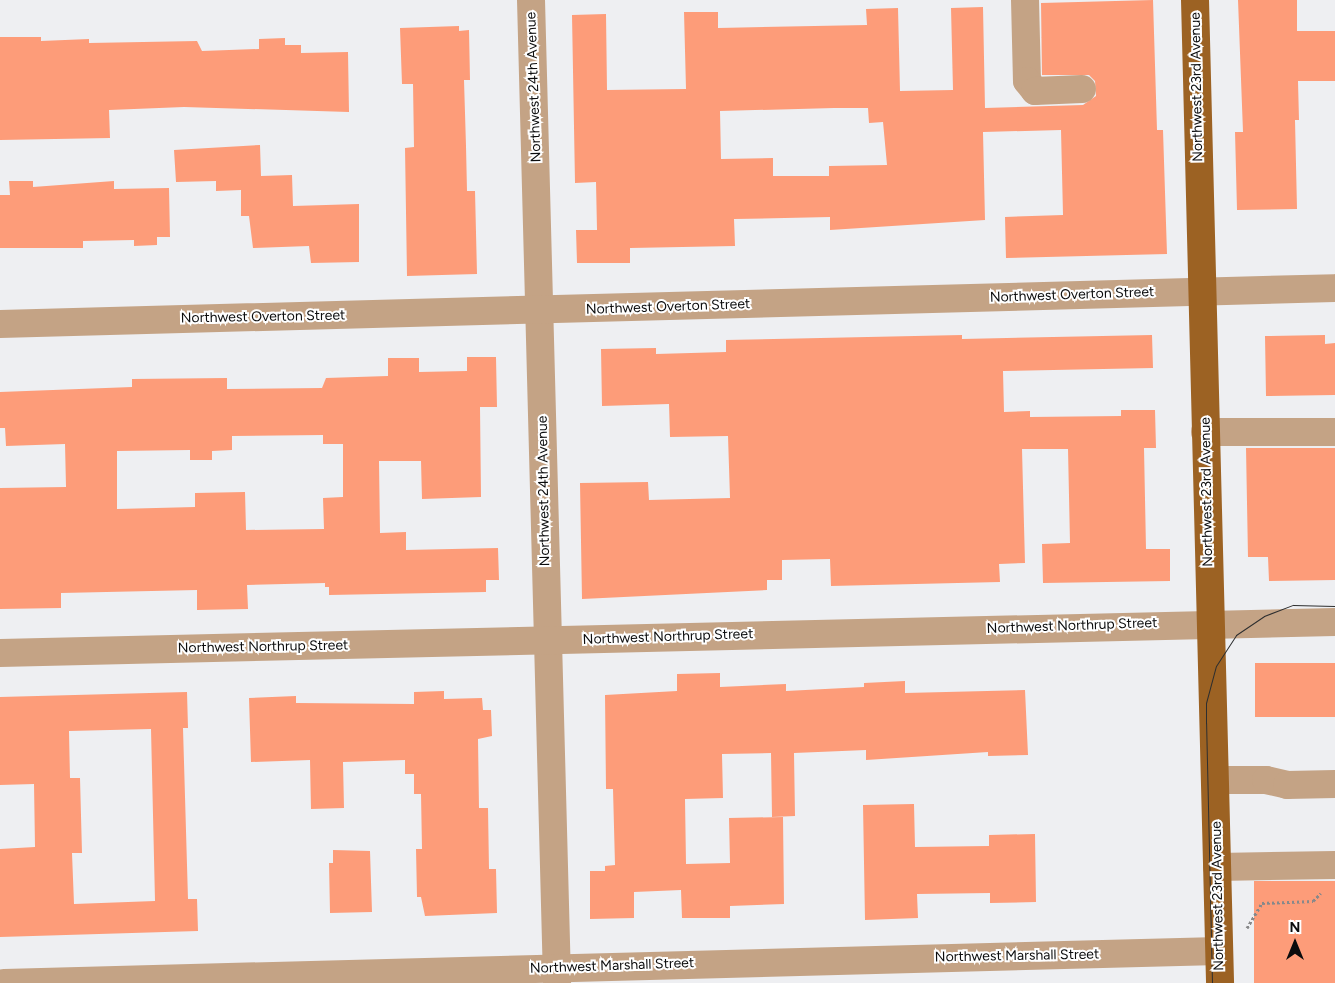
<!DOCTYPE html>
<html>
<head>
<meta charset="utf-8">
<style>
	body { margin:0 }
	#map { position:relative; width:1335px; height:983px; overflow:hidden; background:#eeeff2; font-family:Figtree,sans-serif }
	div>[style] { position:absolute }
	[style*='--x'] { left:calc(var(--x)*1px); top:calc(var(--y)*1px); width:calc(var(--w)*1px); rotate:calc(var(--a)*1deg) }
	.building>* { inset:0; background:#fd9c79; transform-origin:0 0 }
	.path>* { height:3px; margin-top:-1.5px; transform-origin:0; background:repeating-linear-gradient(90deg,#87888a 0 2.5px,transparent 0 5px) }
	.minor>* { height:28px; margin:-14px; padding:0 14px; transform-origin:14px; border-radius:14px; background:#c4a385 }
	.major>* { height:28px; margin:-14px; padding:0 14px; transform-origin:14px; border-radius:14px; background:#9c6223 }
	.tram>* { height:1px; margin:-0.5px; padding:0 0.5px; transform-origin:0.5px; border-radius:0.5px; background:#2d2e2f }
	span { translate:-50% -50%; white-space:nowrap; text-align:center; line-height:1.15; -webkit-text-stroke:4px #fff; paint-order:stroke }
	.street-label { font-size:14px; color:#0b0c0d }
	.north { position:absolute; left:1270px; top:918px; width:50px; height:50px; -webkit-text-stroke:4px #fff; paint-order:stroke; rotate:0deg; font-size:14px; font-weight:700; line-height:20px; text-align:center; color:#0b0c0d }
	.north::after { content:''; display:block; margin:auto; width:18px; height:22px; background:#0b0c0d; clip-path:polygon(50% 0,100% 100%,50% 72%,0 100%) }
</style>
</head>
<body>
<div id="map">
	<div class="building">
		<i style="clip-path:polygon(evenodd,1153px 0,1157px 130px,1163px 130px,1167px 254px,1006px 258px,1005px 217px,1063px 215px,1061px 130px,983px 132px,985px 220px,830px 230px,830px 217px,734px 219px,735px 246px,630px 248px,630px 263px,577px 263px,576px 230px,597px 230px,596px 182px,575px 183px,572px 15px,606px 14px,607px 90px,686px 89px,684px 12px,718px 12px,718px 28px,867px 25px,866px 9px,898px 8px,900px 91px,953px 90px,951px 8px,983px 7px,985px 108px,1083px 105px,1096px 96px,1095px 81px,1089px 75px,1042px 75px,1041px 3px,1153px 0,834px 108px,868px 108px,869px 123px,883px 122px,887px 165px,829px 166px,829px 176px,773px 176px,773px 158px,721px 159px,720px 111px,834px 108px)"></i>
		<i style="clip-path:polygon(1238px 0,1297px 0,1297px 31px,1335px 31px,1335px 81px,1298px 81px,1299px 120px,1295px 120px,1297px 209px,1237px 210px,1235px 132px,1243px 132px)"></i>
		<i style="clip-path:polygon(459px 26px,459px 31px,469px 30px,470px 80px,464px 80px,466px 146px,467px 191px,475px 191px,477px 274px,407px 276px,405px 148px,414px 147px,413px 84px,402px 84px,400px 28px)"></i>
		<i style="clip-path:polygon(0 37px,41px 37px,41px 41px,89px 39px,89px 43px,197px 41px,202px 51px,259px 49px,259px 39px,285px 38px,285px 45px,301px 45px,301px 53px,348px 52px,349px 112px,184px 107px,109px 110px,110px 138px,0 140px)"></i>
		<i style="clip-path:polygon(260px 145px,261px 176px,292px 175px,293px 206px,359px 204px,359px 262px,311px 263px,309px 246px,253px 248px,249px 216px,241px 216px,241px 190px,216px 191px,216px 181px,176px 182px,174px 150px)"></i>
		<i style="clip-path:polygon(9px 181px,33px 181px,33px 187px,114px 181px,114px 189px,169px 188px,170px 237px,157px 237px,157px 245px,134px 246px,134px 240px,83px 241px,83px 248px,0 248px,0 195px,10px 195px)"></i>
		<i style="clip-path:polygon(962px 335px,962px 339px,1152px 335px,1153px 368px,1003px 371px,1004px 412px,1030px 411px,1030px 417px,1121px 416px,1121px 410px,1155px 410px,1156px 448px,1144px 448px,1146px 549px,1170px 549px,1170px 581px,1043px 583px,1042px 544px,1070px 543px,1068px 449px,1022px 449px,1025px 563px,999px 564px,1000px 582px,831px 586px,830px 559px,782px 560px,782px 580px,767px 580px,767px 590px,582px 599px,580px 483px,648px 482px,649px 500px,730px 498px,728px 436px,670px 437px,669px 404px,602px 406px,601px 349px,656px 348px,656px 354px,726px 352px,726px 340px)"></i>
		<i style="clip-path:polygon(1325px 335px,1325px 344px,1335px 343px,1335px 395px,1266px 396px,1265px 336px)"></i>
		<i style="clip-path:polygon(evenodd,467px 357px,496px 357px,497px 407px,480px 407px,481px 497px,422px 499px,421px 461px,379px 461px,380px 533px,406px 532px,406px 550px,498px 548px,499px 580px,486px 580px,486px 592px,329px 595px,329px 587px,325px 587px,325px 583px,247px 585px,248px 609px,197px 610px,197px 590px,61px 593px,61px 608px,0 609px,0 488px,66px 487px,65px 444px,6px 446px,5px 428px,0 428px,0 392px,132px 387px,132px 379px,227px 378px,227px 389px,322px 388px,326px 378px,388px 376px,388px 358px,419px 358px,419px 372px,467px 371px,467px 357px,323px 435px,323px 444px,343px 444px,343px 497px,323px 498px,324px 529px,246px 530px,245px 492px,195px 493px,195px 507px,117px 509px,117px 451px,190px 450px,190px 460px,212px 460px,212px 451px,232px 450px,232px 436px,323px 435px)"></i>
		<i style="clip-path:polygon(1246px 448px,1335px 448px,1335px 580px,1269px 581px,1268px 557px,1248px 557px)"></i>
		<i style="left:1335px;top:663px;width:54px;height:80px;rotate:90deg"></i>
		<i style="clip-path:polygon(720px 673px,720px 687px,786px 684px,786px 691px,864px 687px,864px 683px,905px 681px,905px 693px,1025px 690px,1028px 755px,988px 756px,988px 752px,866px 760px,866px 750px,794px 753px,795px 816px,772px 817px,771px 753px,722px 754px,723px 798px,685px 799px,686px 864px,730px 863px,729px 818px,783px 817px,784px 904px,730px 906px,730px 918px,682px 918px,681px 890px,634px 892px,634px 918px,590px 919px,590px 871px,605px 871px,605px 866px,615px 865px,613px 789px,606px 789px,605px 695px,677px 691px,677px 674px)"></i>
		<i style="clip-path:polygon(444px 691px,444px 699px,482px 698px,483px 710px,491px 710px,492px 736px,478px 739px,479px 808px,488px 808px,489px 869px,496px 869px,497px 913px,425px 916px,421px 897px,417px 897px,416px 849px,422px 849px,421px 794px,414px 794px,414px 774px,405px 774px,405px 760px,343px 762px,344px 808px,311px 809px,310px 760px,251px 762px,249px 698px,296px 696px,296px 703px,414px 704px,414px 692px)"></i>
		<i style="clip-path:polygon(evenodd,187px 692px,188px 728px,183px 728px,188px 899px,197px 899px,198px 931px,0 937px,0 849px,35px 847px,34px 784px,0 785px,0 697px,187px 692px,151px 729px,155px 901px,74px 904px,72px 853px,82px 853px,80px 778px,70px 778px,69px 731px,151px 729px)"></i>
		<i style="clip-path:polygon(914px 804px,915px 847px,989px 846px,989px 835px,1035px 834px,1036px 902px,990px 903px,990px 893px,917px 894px,918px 918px,865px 920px,863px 805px)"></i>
		<i style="clip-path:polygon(333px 850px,370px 851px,372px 912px,330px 913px,329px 863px,333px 863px)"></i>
		<i style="left:1335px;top:881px;width:102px;height:81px;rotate:90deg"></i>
	</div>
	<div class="path">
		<i style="--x:1247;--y:928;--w:29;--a:-59"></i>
		<i style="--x:1262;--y:903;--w:51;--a:-2.2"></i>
		<i style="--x:1313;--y:901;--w:11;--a:-45"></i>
	</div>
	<div class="minor">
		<i style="--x:531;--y:0;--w:983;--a:88.48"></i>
		<i style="--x:1025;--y:0;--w:81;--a:88.6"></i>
		<i style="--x:1027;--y:81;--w:13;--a:51"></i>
		<i style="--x:1035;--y:91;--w:47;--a:-2.4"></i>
		<i style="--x:0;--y:324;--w:1335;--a:-1.54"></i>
		<i style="--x:1205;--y:432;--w:130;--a:0"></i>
		<i style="--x:0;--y:653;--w:1335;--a:-1.33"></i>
		<i style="--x:1215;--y:780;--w:51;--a:0"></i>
		<i style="--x:1266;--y:780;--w:22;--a:13"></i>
		<i style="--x:1287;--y:785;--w:48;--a:-1.2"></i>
		<i style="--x:1217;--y:867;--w:118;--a:-1"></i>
		<i style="--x:4;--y:983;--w:1215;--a:-1.51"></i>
	</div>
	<div class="major">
		<i style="--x:1195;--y:0;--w:983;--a:88.54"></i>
	</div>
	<div class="tram">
		<i style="--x:1212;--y:983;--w:260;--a:-91.3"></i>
		<i style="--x:1206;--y:723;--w:20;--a:-90"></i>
		<i style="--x:1206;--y:703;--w:38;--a:-75"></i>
		<i style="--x:1216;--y:666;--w:37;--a:-57"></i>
		<i style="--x:1236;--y:635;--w:34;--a:-34"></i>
		<i style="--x:1264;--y:616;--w:31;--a:-21"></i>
		<i style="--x:1293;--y:605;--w:42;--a:1.4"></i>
	</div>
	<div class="street-label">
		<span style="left:534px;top:87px;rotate:-92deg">Northwest 24th Avenue</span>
		<span style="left:1197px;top:87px;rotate:-91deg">Northwest 23rd Avenue</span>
		<span style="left:1072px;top:295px;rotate:-2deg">Northwest Overton Street</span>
		<span style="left:668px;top:307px;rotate:-2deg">Northwest Overton Street</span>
		<span style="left:263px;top:317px;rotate:-1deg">Northwest Overton Street</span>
		<span style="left:544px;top:491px;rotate:-91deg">Northwest 24th Avenue</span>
		<span style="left:1207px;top:492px;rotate:-91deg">Northwest 23rd Avenue</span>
		<span style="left:1072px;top:626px;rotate:-2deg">Northwest Northrup Street</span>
		<span style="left:668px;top:637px;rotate:-2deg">Northwest Northrup Street</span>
		<span style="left:263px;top:647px;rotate:-1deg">Northwest Northrup Street</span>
		<span style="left:1218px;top:896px;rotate:-91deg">Northwest 23rd Avenue</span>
		<span style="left:1017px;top:956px;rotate:-1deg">Northwest Marshall Street</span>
		<span style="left:612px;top:966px;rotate:-2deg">Northwest Marshall Street</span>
	</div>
	<div class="north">N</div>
</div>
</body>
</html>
